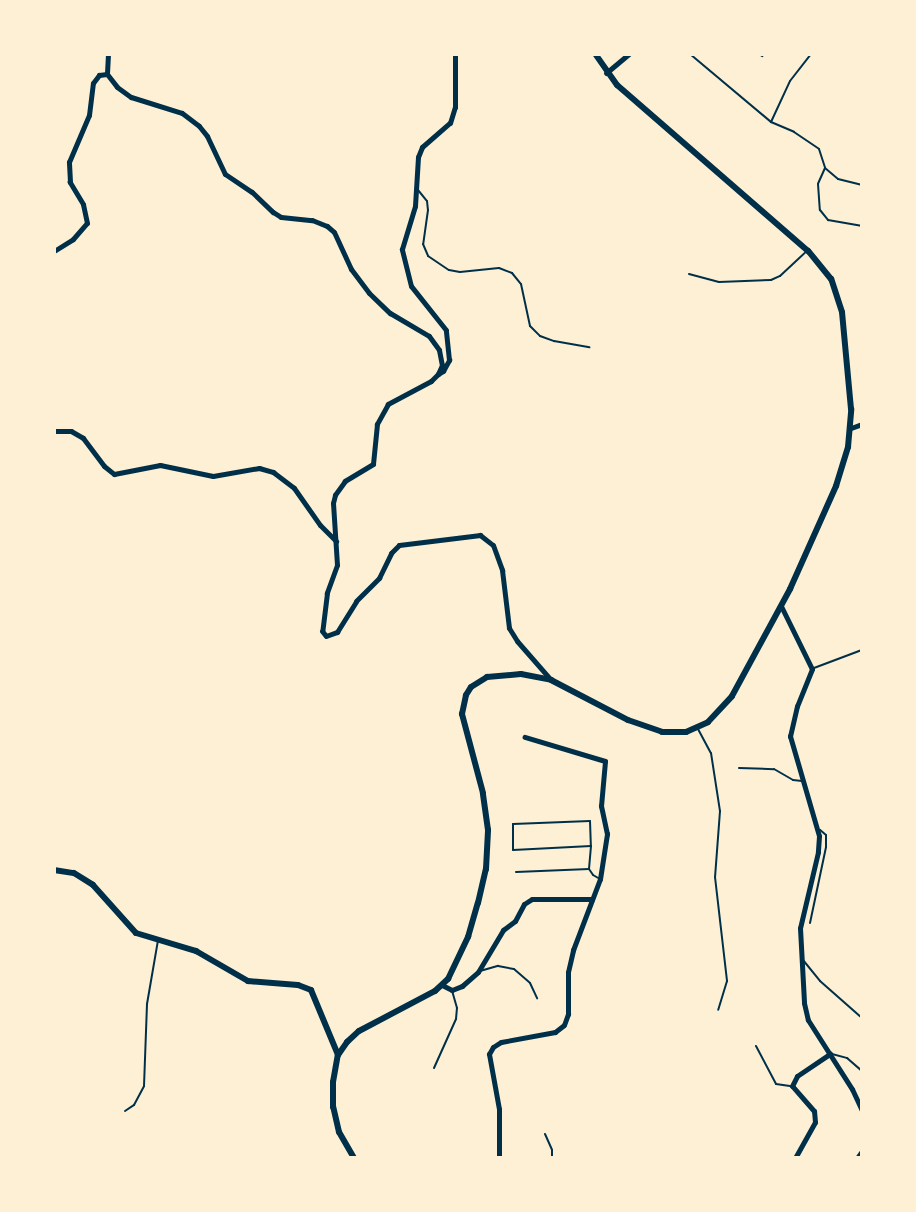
<!DOCTYPE html>
<html>
<head>
<meta charset="utf-8">
<style>
	body { margin:0 }
	#map { position:relative; width:916px; height:1212px; overflow:hidden; background:#fdf0d5; font-family:"Golos Text",sans-serif }
	div>[style] { position:absolute }
	[style*='--x'] { left:calc(var(--x)*1px); top:calc(var(--y)*1px); width:calc(var(--w)*1px); rotate:calc(var(--a)*1deg) }
	.service>* { height:2px; margin:-1px; padding:0 1px; transform-origin:1px; border-radius:1px; background:#003049 }
	.minor>* { height:5px; margin:-2.5px; padding:0 2.5px; transform-origin:2.5px; border-radius:2.5px; background:#003049 }
	.tertiary>* { height:6px; margin:-3px; padding:0 3px; transform-origin:3px; border-radius:3px; background:#003049 }
	span { translate:-50% -50%; white-space:nowrap; text-align:center; line-height:1.15; -webkit-text-stroke:6px #fdf0d5; paint-order:stroke }
	.frame { position:absolute; inset:0; border:56px solid #fdf0d5; pointer-events:none }
</style>
</head>
<body>
<div id="map">
	<div class="service">
		<i style="--x:690;--y:54;--w:106;--a:40"></i>
		<i style="--x:771;--y:122;--w:25;--a:23"></i>
		<i style="--x:794;--y:132;--w:30;--a:34"></i>
		<i style="--x:819;--y:149;--w:20;--a:72"></i>
		<i style="--x:825;--y:168;--w:17;--a:114"></i>
		<i style="--x:818;--y:184;--w:26;--a:86"></i>
		<i style="--x:820;--y:210;--w:13;--a:51"></i>
		<i style="--x:828;--y:220;--w:35;--a:10"></i>
		<i style="--x:759;--y:54;--w:4;--a:34"></i>
		<i style="--x:771;--y:122;--w:45;--a:-65.1"></i>
		<i style="--x:790;--y:81;--w:34;--a:-52"></i>
		<i style="--x:825;--y:168;--w:17;--a:40"></i>
		<i style="--x:838;--y:179;--w:25;--a:14"></i>
		<i style="--x:418;--y:190;--w:14;--a:51"></i>
		<i style="--x:427;--y:201;--w:9;--a:84"></i>
		<i style="--x:428;--y:210;--w:34;--a:98"></i>
		<i style="--x:423;--y:244;--w:13;--a:67"></i>
		<i style="--x:428;--y:256;--w:25;--a:34"></i>
		<i style="--x:449;--y:270;--w:11;--a:10"></i>
		<i style="--x:460;--y:272;--w:39;--a:-6"></i>
		<i style="--x:499;--y:268;--w:14;--a:21"></i>
		<i style="--x:512;--y:273;--w:14;--a:51"></i>
		<i style="--x:521;--y:284;--w:43;--a:77.9"></i>
		<i style="--x:530;--y:326;--w:14;--a:45"></i>
		<i style="--x:540;--y:336;--w:15;--a:20"></i>
		<i style="--x:554;--y:341;--w:36;--a:10"></i>
		<i style="--x:689;--y:274;--w:31;--a:15"></i>
		<i style="--x:719;--y:282;--w:52;--a:-2.2"></i>
		<i style="--x:771;--y:280;--w:10;--a:-24"></i>
		<i style="--x:780;--y:276;--w:35;--a:-43"></i>
		<i style="--x:814;--y:668;--w:51;--a:-20.6"></i>
		<i style="--x:698;--y:729;--w:27;--a:62"></i>
		<i style="--x:711;--y:753;--w:59;--a:81.2"></i>
		<i style="--x:720;--y:811;--w:66;--a:94.3"></i>
		<i style="--x:715;--y:877;--w:105;--a:83.4"></i>
		<i style="--x:727;--y:981;--w:30;--a:107"></i>
		<i style="--x:739;--y:768;--w:35;--a:2"></i>
		<i style="--x:774;--y:769;--w:22;--a:30"></i>
		<i style="--x:793;--y:780;--w:9;--a:6"></i>
		<i style="--x:591;--y:846;--w:78;--a:177.1"></i>
		<i style="--x:513;--y:850;--w:26;--a:-90"></i>
		<i style="--x:513;--y:824;--w:77;--a:-2.2"></i>
		<i style="--x:590;--y:821;--w:25;--a:88"></i>
		<i style="--x:591;--y:846;--w:23;--a:95"></i>
		<i style="--x:589;--y:869;--w:7;--a:56"></i>
		<i style="--x:593;--y:875;--w:8;--a:30"></i>
		<i style="--x:516;--y:872;--w:73;--a:-2.4"></i>
		<i style="--x:810;--y:923;--w:78;--a:-78.1"></i>
		<i style="--x:826;--y:847;--w:12;--a:-90"></i>
		<i style="--x:826;--y:835;--w:8;--a:-140"></i>
		<i style="--x:803;--y:960;--w:27;--a:51"></i>
		<i style="--x:820;--y:981;--w:56;--a:41.4"></i>
		<i style="--x:480;--y:971;--w:19;--a:-16"></i>
		<i style="--x:498;--y:966;--w:16;--a:11"></i>
		<i style="--x:514;--y:969;--w:21;--a:41"></i>
		<i style="--x:530;--y:983;--w:17;--a:65"></i>
		<i style="--x:756;--y:1046;--w:43;--a:62.2"></i>
		<i style="--x:776;--y:1084;--w:14;--a:8"></i>
		<i style="--x:832;--y:1054;--w:16;--a:15"></i>
		<i style="--x:847;--y:1058;--w:20;--a:41"></i>
		<i style="--x:434;--y:1068;--w:54;--a:-65.8"></i>
		<i style="--x:456;--y:1019;--w:11;--a:-85"></i>
		<i style="--x:457;--y:1008;--w:19;--a:-106"></i>
		<i style="--x:125;--y:1111;--w:11;--a:-34"></i>
		<i style="--x:134;--y:1105;--w:21;--a:-62"></i>
		<i style="--x:144;--y:1086;--w:82;--a:-87.9"></i>
		<i style="--x:147;--y:1004;--w:65;--a:-80.2"></i>
		<i style="--x:545;--y:1134;--w:17;--a:66"></i>
		<i style="--x:552;--y:1150;--w:8;--a:90"></i>
	</div>
	<div class="minor">
		<i style="--x:108;--y:54;--w:20;--a:93"></i>
		<i style="--x:107;--y:74;--w:16;--a:52"></i>
		<i style="--x:117;--y:87;--w:17;--a:36"></i>
		<i style="--x:131;--y:97;--w:53;--a:17.4"></i>
		<i style="--x:182;--y:113;--w:21;--a:37"></i>
		<i style="--x:199;--y:126;--w:13;--a:51"></i>
		<i style="--x:207;--y:136;--w:42;--a:64.7"></i>
		<i style="--x:225;--y:174;--w:32;--a:34"></i>
		<i style="--x:252;--y:192;--w:29;--a:44"></i>
		<i style="--x:273;--y:212;--w:9;--a:32"></i>
		<i style="--x:281;--y:217;--w:31;--a:6"></i>
		<i style="--x:312;--y:220;--w:16;--a:22"></i>
		<i style="--x:327;--y:226;--w:9;--a:41"></i>
		<i style="--x:334;--y:232;--w:41;--a:65.3"></i>
		<i style="--x:351;--y:269;--w:30;--a:53"></i>
		<i style="--x:369;--y:293;--w:29;--a:44"></i>
		<i style="--x:390;--y:313;--w:45;--a:30.5"></i>
		<i style="--x:429;--y:336;--w:17;--a:54"></i>
		<i style="--x:439;--y:350;--w:15;--a:79"></i>
		<i style="--x:442;--y:365;--w:10;--a:114"></i>
		<i style="--x:438;--y:374;--w:10;--a:135"></i>
		<i style="--x:431;--y:381;--w:49;--a:151.9"></i>
		<i style="--x:388;--y:404;--w:23;--a:119"></i>
		<i style="--x:377;--y:424;--w:40;--a:95.7"></i>
		<i style="--x:373;--y:464;--w:33;--a:149"></i>
		<i style="--x:345;--y:481;--w:17;--a:126"></i>
		<i style="--x:335;--y:495;--w:8;--a:104"></i>
		<i style="--x:333;--y:503;--w:62;--a:86.3"></i>
		<i style="--x:337;--y:565;--w:30;--a:110"></i>
		<i style="--x:327;--y:593;--w:38;--a:97"></i>
		<i style="--x:322;--y:631;--w:6;--a:51"></i>
		<i style="--x:326;--y:636;--w:12;--a:-20"></i>
		<i style="--x:337;--y:632;--w:36;--a:-58"></i>
		<i style="--x:356;--y:601;--w:33;--a:-45"></i>
		<i style="--x:379;--y:578;--w:28;--a:-64"></i>
		<i style="--x:391;--y:553;--w:11;--a:-45"></i>
		<i style="--x:399;--y:545;--w:82;--a:-7"></i>
		<i style="--x:480;--y:535;--w:16;--a:38"></i>
		<i style="--x:493;--y:545;--w:27;--a:70"></i>
		<i style="--x:502;--y:570;--w:58;--a:83.1"></i>
		<i style="--x:509;--y:628;--w:15;--a:58"></i>
		<i style="--x:517;--y:641;--w:52;--a:48.9"></i>
		<i style="--x:606;--y:73;--w:30;--a:-40"></i>
		<i style="--x:54;--y:251;--w:22;--a:-32"></i>
		<i style="--x:73;--y:239;--w:21;--a:-49"></i>
		<i style="--x:87;--y:223;--w:19;--a:-102"></i>
		<i style="--x:83;--y:204;--w:26;--a:-121"></i>
		<i style="--x:70;--y:182;--w:20;--a:-93"></i>
		<i style="--x:69;--y:162;--w:51;--a:-66.9"></i>
		<i style="--x:89;--y:115;--w:32;--a:-83"></i>
		<i style="--x:93;--y:83;--w:10;--a:-53"></i>
		<i style="--x:99;--y:75;--w:8;--a:-7"></i>
		<i style="--x:438;--y:374;--w:6;--a:-31"></i>
		<i style="--x:443;--y:371;--w:13;--a:-61"></i>
		<i style="--x:449;--y:360;--w:30;--a:-96"></i>
		<i style="--x:446;--y:330;--w:56;--a:-128.5"></i>
		<i style="--x:411;--y:286;--w:38;--a:-104"></i>
		<i style="--x:402;--y:249;--w:45;--a:-73.2"></i>
		<i style="--x:415;--y:206;--w:49;--a:-86.5"></i>
		<i style="--x:418;--y:157;--w:11;--a:-68"></i>
		<i style="--x:422;--y:147;--w:37;--a:-41"></i>
		<i style="--x:450;--y:123;--w:17;--a:-73"></i>
		<i style="--x:455;--y:107;--w:53;--a:-90"></i>
		<i style="--x:851;--y:428;--w:12;--a:-20"></i>
		<i style="--x:54;--y:431;--w:17;--a:0"></i>
		<i style="--x:71;--y:431;--w:14;--a:30"></i>
		<i style="--x:83;--y:438;--w:35;--a:53"></i>
		<i style="--x:104;--y:466;--w:13;--a:39"></i>
		<i style="--x:114;--y:474;--w:47;--a:-11.1"></i>
		<i style="--x:160;--y:465;--w:54;--a:11.7"></i>
		<i style="--x:213;--y:476;--w:47;--a:-9.9"></i>
		<i style="--x:259;--y:468;--w:15;--a:16"></i>
		<i style="--x:273;--y:472;--w:26;--a:37"></i>
		<i style="--x:294;--y:488;--w:45;--a:54.9"></i>
		<i style="--x:320;--y:525;--w:23;--a:45"></i>
		<i style="--x:781;--y:606;--w:70;--a:63.8"></i>
		<i style="--x:812;--y:669;--w:40;--a:112"></i>
		<i style="--x:797;--y:706;--w:31;--a:103"></i>
		<i style="--x:790;--y:736;--w:104;--a:73.8"></i>
		<i style="--x:819;--y:836;--w:16;--a:94"></i>
		<i style="--x:818;--y:852;--w:78;--a:103.3"></i>
		<i style="--x:800;--y:928;--w:75;--a:86.9"></i>
		<i style="--x:804;--y:1003;--w:17;--a:77"></i>
		<i style="--x:808;--y:1020;--w:82;--a:57.5"></i>
		<i style="--x:852;--y:1089;--w:23;--a:65"></i>
		<i style="--x:442;--y:985;--w:11;--a:27"></i>
		<i style="--x:452;--y:990;--w:11;--a:-22"></i>
		<i style="--x:462;--y:986;--w:21;--a:-41"></i>
		<i style="--x:478;--y:972;--w:49;--a:-59.2"></i>
		<i style="--x:503;--y:930;--w:15;--a:-37"></i>
		<i style="--x:515;--y:921;--w:19;--a:-62"></i>
		<i style="--x:524;--y:904;--w:9;--a:-32"></i>
		<i style="--x:532;--y:899;--w:60;--a:0"></i>
		<i style="--x:499;--y:1158;--w:49;--a:-90"></i>
		<i style="--x:499;--y:1109;--w:56;--a:-100.3"></i>
		<i style="--x:489;--y:1054;--w:8;--a:-60"></i>
		<i style="--x:493;--y:1047;--w:9;--a:-32"></i>
		<i style="--x:501;--y:1042;--w:55;--a:-10.5"></i>
		<i style="--x:555;--y:1032;--w:11;--a:-38"></i>
		<i style="--x:564;--y:1025;--w:12;--a:-70"></i>
		<i style="--x:568;--y:1014;--w:42;--a:-90"></i>
		<i style="--x:568;--y:972;--w:23;--a:-77"></i>
		<i style="--x:573;--y:950;--w:76;--a:-69.2"></i>
		<i style="--x:600;--y:879;--w:46;--a:-81.2"></i>
		<i style="--x:607;--y:834;--w:29;--a:-102"></i>
		<i style="--x:601;--y:806;--w:45;--a:-84.9"></i>
		<i style="--x:605;--y:761;--w:84;--a:-163.3"></i>
		<i style="--x:795;--y:1158;--w:41;--a:-60.9"></i>
		<i style="--x:815;--y:1122;--w:11;--a:-95"></i>
		<i style="--x:814;--y:1111;--w:33;--a:-131"></i>
		<i style="--x:792;--y:1086;--w:11;--a:-63"></i>
		<i style="--x:797;--y:1076;--w:40;--a:-34"></i>
		<i style="--x:857;--y:1158;--w:9;--a:-54"></i>
	</div>
	<div class="tertiary">
		<i style="--x:54;--y:870;--w:20;--a:9"></i>
		<i style="--x:74;--y:873;--w:22;--a:32"></i>
		<i style="--x:93;--y:885;--w:64;--a:48.1"></i>
		<i style="--x:136;--y:933;--w:63;--a:16.7"></i>
		<i style="--x:196;--y:951;--w:60;--a:30"></i>
		<i style="--x:248;--y:981;--w:50;--a:4.6"></i>
		<i style="--x:298;--y:985;--w:14;--a:21"></i>
		<i style="--x:311;--y:990;--w:70;--a:67.4"></i>
		<i style="--x:354;--y:1158;--w:30;--a:-120"></i>
		<i style="--x:339;--y:1132;--w:26;--a:-103"></i>
		<i style="--x:333;--y:1107;--w:25;--a:-90"></i>
		<i style="--x:333;--y:1082;--w:27;--a:-80"></i>
		<i style="--x:338;--y:1055;--w:16;--a:-55"></i>
		<i style="--x:347;--y:1042;--w:16;--a:-43"></i>
		<i style="--x:359;--y:1031;--w:86;--a:-27.8"></i>
		<i style="--x:435;--y:991;--w:18;--a:-43"></i>
		<i style="--x:448;--y:979;--w:47;--a:-64.5"></i>
		<i style="--x:468;--y:937;--w:35;--a:-74"></i>
		<i style="--x:478;--y:903;--w:35;--a:-77"></i>
		<i style="--x:486;--y:869;--w:39;--a:-87"></i>
		<i style="--x:488;--y:830;--w:37;--a:-98"></i>
		<i style="--x:483;--y:793;--w:82;--a:-104.9"></i>
		<i style="--x:462;--y:714;--w:19;--a:-78"></i>
		<i style="--x:466;--y:695;--w:9;--a:-58"></i>
		<i style="--x:471;--y:687;--w:19;--a:-32"></i>
		<i style="--x:487;--y:677;--w:34;--a:-5"></i>
		<i style="--x:521;--y:674;--w:31;--a:11"></i>
		<i style="--x:551;--y:680;--w:87;--a:27.5"></i>
		<i style="--x:628;--y:720;--w:36;--a:19"></i>
		<i style="--x:662;--y:732;--w:24;--a:0"></i>
		<i style="--x:686;--y:732;--w:24;--a:-24"></i>
		<i style="--x:708;--y:722;--w:35;--a:-47"></i>
		<i style="--x:732;--y:696;--w:122;--a:-61.5"></i>
		<i style="--x:790;--y:589;--w:113;--a:-65.9"></i>
		<i style="--x:836;--y:486;--w:41;--a:-72.9"></i>
		<i style="--x:848;--y:447;--w:38;--a:-85"></i>
		<i style="--x:851;--y:409;--w:97;--a:-95.3"></i>
		<i style="--x:842;--y:312;--w:35;--a:-108"></i>
		<i style="--x:831;--y:279;--w:36;--a:-129"></i>
		<i style="--x:808;--y:251;--w:253;--a:-139"></i>
		<i style="--x:617;--y:85;--w:38;--a:-125"></i>
	</div>
	<div class="frame"></div>
</div>
</body>
</html>
